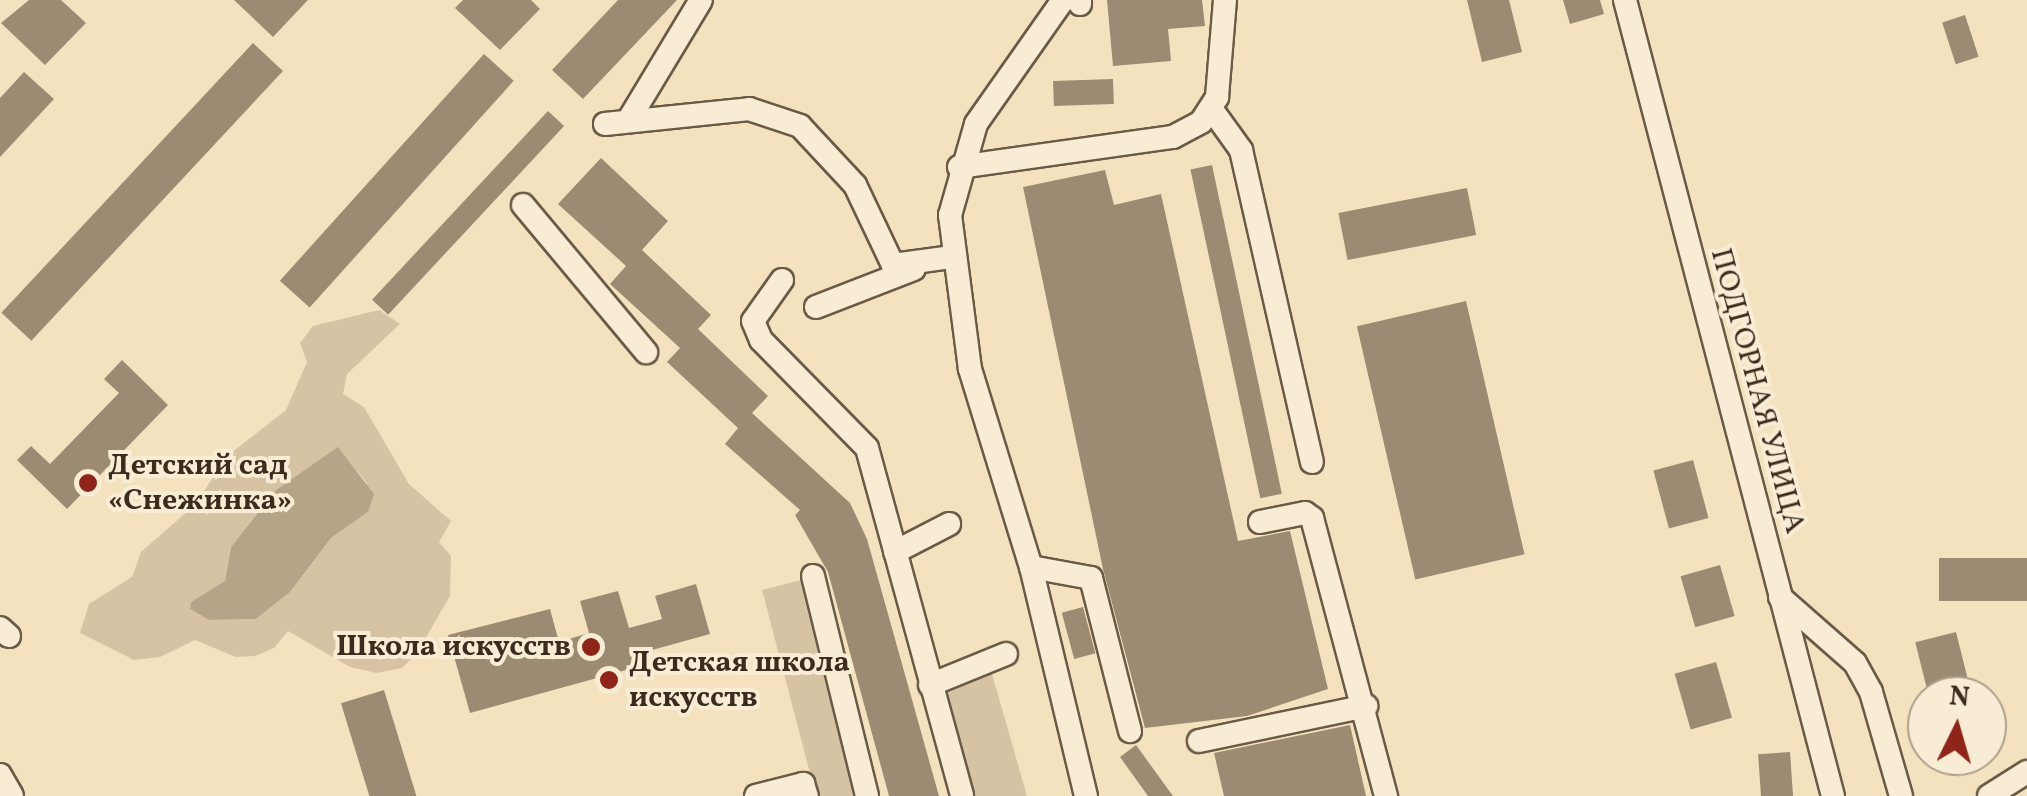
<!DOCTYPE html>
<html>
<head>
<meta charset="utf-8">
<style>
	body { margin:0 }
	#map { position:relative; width:2027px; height:796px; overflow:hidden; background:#f4e2bf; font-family:Vollkorn,serif }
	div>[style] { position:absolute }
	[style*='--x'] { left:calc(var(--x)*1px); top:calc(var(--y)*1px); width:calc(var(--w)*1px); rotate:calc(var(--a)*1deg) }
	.green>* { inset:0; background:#d5c3a4 }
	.water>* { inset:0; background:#b5a488 }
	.building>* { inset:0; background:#9c8b72; transform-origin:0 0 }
	.roads { filter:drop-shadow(2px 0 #6a5a46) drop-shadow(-2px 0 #6a5a46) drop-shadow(0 2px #6a5a46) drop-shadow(0 -2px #6a5a46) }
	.minor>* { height:22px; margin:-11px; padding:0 11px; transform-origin:11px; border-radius:11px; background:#f8ecd5 }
	.dots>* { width:28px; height:28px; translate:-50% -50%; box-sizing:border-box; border:5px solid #f8ecd5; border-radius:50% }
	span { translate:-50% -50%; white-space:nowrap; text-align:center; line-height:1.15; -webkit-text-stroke:8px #f8ecd5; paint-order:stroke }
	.street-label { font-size:30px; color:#3c2c1e }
	.poi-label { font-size:30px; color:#3c2c1e; font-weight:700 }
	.left { translate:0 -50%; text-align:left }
	.right { translate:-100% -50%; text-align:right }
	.north { position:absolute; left:1907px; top:676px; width:100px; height:100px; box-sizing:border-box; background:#f8ecd5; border:2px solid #ad9f8c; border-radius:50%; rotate:5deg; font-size:28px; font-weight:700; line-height:40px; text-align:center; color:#3c2c1e }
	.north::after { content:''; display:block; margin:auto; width:35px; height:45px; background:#8f2418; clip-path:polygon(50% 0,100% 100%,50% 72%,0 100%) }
</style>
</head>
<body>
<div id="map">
	<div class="green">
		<i style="clip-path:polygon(evenodd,379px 310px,400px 324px,347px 374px,343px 394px,364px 407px,409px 484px,451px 521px,439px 542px,451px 556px,450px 596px,417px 653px,402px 668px,376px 673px,350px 667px,288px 631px,274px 648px,255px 656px,236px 657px,195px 640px,160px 657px,134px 660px,80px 633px,89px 604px,132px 577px,141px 552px,196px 504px,226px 457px,286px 410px,307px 362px,300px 343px,313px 326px,379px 310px,338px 448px,367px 483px,368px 512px,331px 538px,290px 592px,256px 619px,209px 620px,190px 609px,191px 602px,225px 581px,231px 547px,276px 490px,338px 448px)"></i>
		<i style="clip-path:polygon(805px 579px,857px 796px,816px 796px,762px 590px)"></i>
		<i style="clip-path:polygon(992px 674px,1027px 796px,971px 796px,945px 694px)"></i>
	</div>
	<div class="water">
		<i style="clip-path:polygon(338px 447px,374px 494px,368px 512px,331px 538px,290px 592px,256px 619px,209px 620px,190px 609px,191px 602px,225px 581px,231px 547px,276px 490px)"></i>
	</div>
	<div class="building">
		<i style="clip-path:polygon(29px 0,61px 0,86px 23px,45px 65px,1px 23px)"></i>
		<i style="clip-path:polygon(234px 0,308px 0,273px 37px)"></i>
		<i style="clip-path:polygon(463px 0,531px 0,540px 9px,500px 50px,455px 8px)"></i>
		<i style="clip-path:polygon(618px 0,677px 0,583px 99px,552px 70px)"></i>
		<i style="clip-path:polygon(1107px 0,1202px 0,1205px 26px,1168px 29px,1171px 61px,1113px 66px)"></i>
		<i style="clip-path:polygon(1467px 0,1509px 0,1522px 52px,1482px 62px)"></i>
		<i style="clip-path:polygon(1563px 0,1600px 0,1604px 14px,1570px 24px)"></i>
		<i style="left:1965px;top:15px;width:44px;height:24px;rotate:72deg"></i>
		<i style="left:253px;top:43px;width:41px;height:369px;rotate:43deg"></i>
		<i style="left:484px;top:54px;width:40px;height:305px;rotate:42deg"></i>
		<i style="clip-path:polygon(24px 72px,54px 99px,0 157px,0 98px)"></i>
		<i style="left:1113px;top:79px;width:25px;height:60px;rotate:88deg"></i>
		<i style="left:548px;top:111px;width:22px;height:258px;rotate:43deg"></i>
		<i style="clip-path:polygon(601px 158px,668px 221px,642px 250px,711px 315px,698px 329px,768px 396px,752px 413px,850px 503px,867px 539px,939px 796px,889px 796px,828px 572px,795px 515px,800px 510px,725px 444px,738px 428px,667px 362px,680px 348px,610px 284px,626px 266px,558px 204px)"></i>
		<i style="left:1212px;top:165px;width:336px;height:22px;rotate:78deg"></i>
		<i style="clip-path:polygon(1105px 170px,1114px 205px,1161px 194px,1238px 541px,1290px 531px,1328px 689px,1247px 716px,1145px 728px,1103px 569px,1023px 187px)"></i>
		<i style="left:1467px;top:188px;width:48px;height:131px;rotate:79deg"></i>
		<i style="left:1466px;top:301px;width:260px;height:112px;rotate:77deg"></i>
		<i style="clip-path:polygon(122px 360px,168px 405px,67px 509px,17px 460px,31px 446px,50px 464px,119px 393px,104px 379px)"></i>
		<i style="left:1693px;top:460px;width:60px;height:41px;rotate:75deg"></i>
		<i style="left:2027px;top:558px;width:43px;height:88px;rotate:90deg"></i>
		<i style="left:1720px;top:565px;width:53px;height:41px;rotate:74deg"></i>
		<i style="clip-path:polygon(696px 584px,710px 634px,645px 652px,648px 664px,470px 713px,448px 635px,550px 609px,559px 642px,589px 633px,580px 601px,618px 591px,629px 628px,662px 619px,655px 596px)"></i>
		<i style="left:1083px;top:607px;width:48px;height:22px;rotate:75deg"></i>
		<i style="left:1956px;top:632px;width:58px;height:42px;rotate:76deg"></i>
		<i style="left:1716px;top:662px;width:58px;height:43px;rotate:74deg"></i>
		<i style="left:384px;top:690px;width:111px;height:45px;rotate:73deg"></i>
		<i style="clip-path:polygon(1350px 725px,1366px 796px,1224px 796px,1214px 753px)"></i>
		<i style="clip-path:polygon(1136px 745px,1173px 796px,1148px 796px,1120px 757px)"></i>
		<i style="left:1790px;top:752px;width:44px;height:32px;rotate:86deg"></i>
	</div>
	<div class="roads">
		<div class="minor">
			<i style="--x:1063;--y:0;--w:151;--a:125.1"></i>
			<i style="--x:976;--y:124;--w:95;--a:105.9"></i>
			<i style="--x:950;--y:215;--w:155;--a:82.6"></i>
			<i style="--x:970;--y:369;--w:207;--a:72.9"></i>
			<i style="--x:1031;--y:567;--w:236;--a:76.5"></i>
			<i style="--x:1625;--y:0;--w:823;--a:75.36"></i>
			<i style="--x:1080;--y:4;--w:4;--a:-90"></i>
			<i style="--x:1213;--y:111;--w:48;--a:54.3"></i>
			<i style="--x:1241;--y:150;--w:320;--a:77.2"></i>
			<i style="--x:628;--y:121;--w:141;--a:-58.9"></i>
			<i style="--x:605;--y:124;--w:145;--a:-5.9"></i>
			<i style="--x:749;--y:109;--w:54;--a:18.4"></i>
			<i style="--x:800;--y:126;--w:81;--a:47"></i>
			<i style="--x:855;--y:185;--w:89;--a:64.6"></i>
			<i style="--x:893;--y:265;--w:60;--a:-7.7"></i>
			<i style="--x:959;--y:167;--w:216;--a:-8"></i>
			<i style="--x:1173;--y:137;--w:32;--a:-28"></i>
			<i style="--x:1201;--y:122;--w:30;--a:-57"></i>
			<i style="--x:1217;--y:97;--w:97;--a:-85.3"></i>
			<i style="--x:523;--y:205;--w:192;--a:50.1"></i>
			<i style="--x:782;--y:280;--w:50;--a:125.3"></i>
			<i style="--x:753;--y:321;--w:21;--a:67"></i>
			<i style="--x:761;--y:340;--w:151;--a:45.5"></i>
			<i style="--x:867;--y:448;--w:361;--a:74.7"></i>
			<i style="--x:816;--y:307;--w:105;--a:-21.2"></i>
			<i style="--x:1260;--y:522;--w:46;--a:-11.3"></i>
			<i style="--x:1305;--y:513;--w:9;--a:36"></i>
			<i style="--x:1312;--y:518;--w:288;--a:75.1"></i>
			<i style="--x:895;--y:552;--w:61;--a:-27.4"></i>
			<i style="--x:1031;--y:567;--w:61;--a:10.4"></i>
			<i style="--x:1091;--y:578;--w:158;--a:75.7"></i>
			<i style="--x:813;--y:576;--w:227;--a:76.2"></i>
			<i style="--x:1780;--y:597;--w:100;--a:41.3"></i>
			<i style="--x:1855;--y:663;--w:33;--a:61"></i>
			<i style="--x:1871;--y:692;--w:108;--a:73.9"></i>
			<i style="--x:0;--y:628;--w:12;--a:42"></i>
			<i style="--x:930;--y:685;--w:82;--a:-22.2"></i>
			<i style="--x:1199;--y:741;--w:171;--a:-11.8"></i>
			<i style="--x:0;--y:775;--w:24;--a:60"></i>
			<i style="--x:756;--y:796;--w:49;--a:-14.3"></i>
			<i style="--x:803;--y:784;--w:13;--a:72"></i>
			<i style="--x:1989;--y:796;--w:45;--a:-32.3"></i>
		</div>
	</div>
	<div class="dots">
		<i style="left:88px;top:483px;background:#8f2418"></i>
		<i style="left:591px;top:647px;background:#8f2418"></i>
		<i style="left:609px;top:680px;background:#8f2418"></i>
	</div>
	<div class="street-label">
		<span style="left:1757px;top:391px;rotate:75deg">ПОДГОРНАЯ УЛИЦА</span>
	</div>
	<div class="poi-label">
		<span class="left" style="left:108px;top:483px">Детский сад<br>«Снежинка»</span>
		<span class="right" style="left:571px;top:647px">Школа искусств</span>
		<span class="left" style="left:629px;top:680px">Детская школа<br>искусств</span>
	</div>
	<div class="north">N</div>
</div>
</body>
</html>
